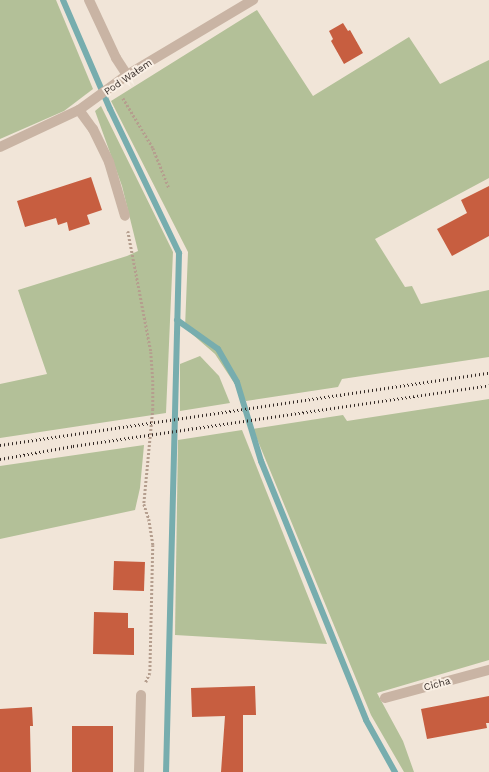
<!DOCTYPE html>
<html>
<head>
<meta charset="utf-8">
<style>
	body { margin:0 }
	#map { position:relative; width:489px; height:772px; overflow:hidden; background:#f1e5d8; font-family:"Work Sans",sans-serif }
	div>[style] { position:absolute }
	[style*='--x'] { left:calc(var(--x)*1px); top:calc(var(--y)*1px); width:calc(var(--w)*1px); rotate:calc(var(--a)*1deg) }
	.green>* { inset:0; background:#b3c098 }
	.stream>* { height:6px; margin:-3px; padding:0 3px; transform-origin:3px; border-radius:3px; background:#77adae }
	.building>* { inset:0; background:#c75e40; transform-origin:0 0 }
	.path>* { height:2.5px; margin-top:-1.25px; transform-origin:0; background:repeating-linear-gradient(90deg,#b59e8e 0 2px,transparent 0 4px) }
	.minor>* { height:10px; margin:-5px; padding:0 5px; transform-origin:5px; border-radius:5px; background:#c9b4a4 }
	.rail>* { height:3px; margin-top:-1.5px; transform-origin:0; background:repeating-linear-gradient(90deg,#342a26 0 1px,transparent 0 4px) }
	span { translate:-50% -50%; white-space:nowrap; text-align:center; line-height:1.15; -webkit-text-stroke:4px #f9efe4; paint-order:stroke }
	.street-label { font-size:10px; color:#342a26 }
</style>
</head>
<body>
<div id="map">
	<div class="green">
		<i style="clip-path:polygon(0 0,56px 0,93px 89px,64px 111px,0 139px)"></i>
		<i style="clip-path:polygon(257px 10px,313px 96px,409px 37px,440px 84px,489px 60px,489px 178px,375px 239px,405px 287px,412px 286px,421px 304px,489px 290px,489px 357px,342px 379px,338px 387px,246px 401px,215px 354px,185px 328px,188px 252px,111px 101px)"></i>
		<i style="clip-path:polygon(101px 106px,173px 252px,166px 413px,0 438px,0 384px,47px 374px,18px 290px,127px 256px,138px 251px,122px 186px,95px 111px)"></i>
		<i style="clip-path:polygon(200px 356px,219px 376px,230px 403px,180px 411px,180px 364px)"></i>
		<i style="clip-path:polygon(489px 399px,489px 660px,377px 693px,403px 741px,414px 772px,404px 772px,371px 715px,253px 429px,343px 415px,347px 421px)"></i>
		<i style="clip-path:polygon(242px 430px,327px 644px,175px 635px,178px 440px)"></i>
		<i style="clip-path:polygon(144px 445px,140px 488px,135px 510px,0 539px,0 466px)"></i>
	</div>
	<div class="stream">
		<i style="--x:63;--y:0;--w:119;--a:66.7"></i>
		<i style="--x:110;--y:109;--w:160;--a:64.4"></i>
		<i style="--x:179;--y:253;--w:519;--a:91.43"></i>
		<i style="--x:177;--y:320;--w:50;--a:35.3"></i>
		<i style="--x:218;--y:349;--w:38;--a:60"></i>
		<i style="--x:237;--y:382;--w:83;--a:73.1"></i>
		<i style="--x:261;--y:461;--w:279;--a:67.9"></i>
		<i style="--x:366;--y:720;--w:60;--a:60.9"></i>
	</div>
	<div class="building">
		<i style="clip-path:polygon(343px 23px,348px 31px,350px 30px,363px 53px,344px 64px,331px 41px,333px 39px,329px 31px)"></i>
		<i style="clip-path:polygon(91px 177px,102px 210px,87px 215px,90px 224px,69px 231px,67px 222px,58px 225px,56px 218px,25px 227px,17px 201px)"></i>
		<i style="clip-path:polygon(489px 186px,489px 236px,452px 256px,437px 229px,467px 213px,461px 200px)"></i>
		<i style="left:114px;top:561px;width:31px;height:29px;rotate:2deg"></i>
		<i style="clip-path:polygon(94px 612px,128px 613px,128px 628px,134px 628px,134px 655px,93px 654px)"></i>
		<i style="clip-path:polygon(255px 686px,256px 715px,243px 715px,243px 772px,221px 772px,225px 716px,192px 717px,191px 688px)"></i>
		<i style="clip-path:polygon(489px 696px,489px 723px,486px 723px,487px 728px,427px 739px,421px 709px)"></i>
		<i style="clip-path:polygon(32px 707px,33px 726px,30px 726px,31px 772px,0 772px,0 709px)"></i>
		<i style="left:72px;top:726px;width:41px;height:46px"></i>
	</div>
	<div class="path">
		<i style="--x:123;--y:98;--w:58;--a:59"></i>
		<i style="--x:153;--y:148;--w:43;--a:68.2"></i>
		<i style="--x:128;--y:231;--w:123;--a:79.2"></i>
		<i style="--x:151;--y:352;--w:28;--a:86"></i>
		<i style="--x:153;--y:380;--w:29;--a:90"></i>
		<i style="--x:153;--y:409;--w:95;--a:95.4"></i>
		<i style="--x:144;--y:504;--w:16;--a:72"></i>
		<i style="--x:149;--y:519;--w:26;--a:81"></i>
		<i style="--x:153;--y:545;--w:128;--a:91.3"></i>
		<i style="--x:150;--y:673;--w:10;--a:114"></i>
	</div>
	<div class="minor">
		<i style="--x:89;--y:0;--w:64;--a:65"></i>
		<i style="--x:116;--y:58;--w:20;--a:57"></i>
		<i style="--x:79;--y:110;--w:24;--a:54"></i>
		<i style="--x:93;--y:129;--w:37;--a:64"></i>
		<i style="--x:109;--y:162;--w:56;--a:73.5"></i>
		<i style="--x:0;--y:147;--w:87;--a:-25.1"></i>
		<i style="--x:79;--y:110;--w:59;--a:-36.1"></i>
		<i style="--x:127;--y:75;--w:147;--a:-30.8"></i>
		<i style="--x:385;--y:698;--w:108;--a:-15.1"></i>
		<i style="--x:139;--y:772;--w:77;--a:-88.5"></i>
	</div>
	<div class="rail">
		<i style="--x:0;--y:445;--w:494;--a:-8.4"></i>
		<i style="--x:0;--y:459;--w:74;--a:-10.1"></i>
		<i style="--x:73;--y:446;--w:420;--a:-8.3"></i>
	</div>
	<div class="street-label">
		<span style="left:128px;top:77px;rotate:-34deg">Pod Wałem</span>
		<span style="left:437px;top:684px;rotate:-15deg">Cicha</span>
	</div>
</div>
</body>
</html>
